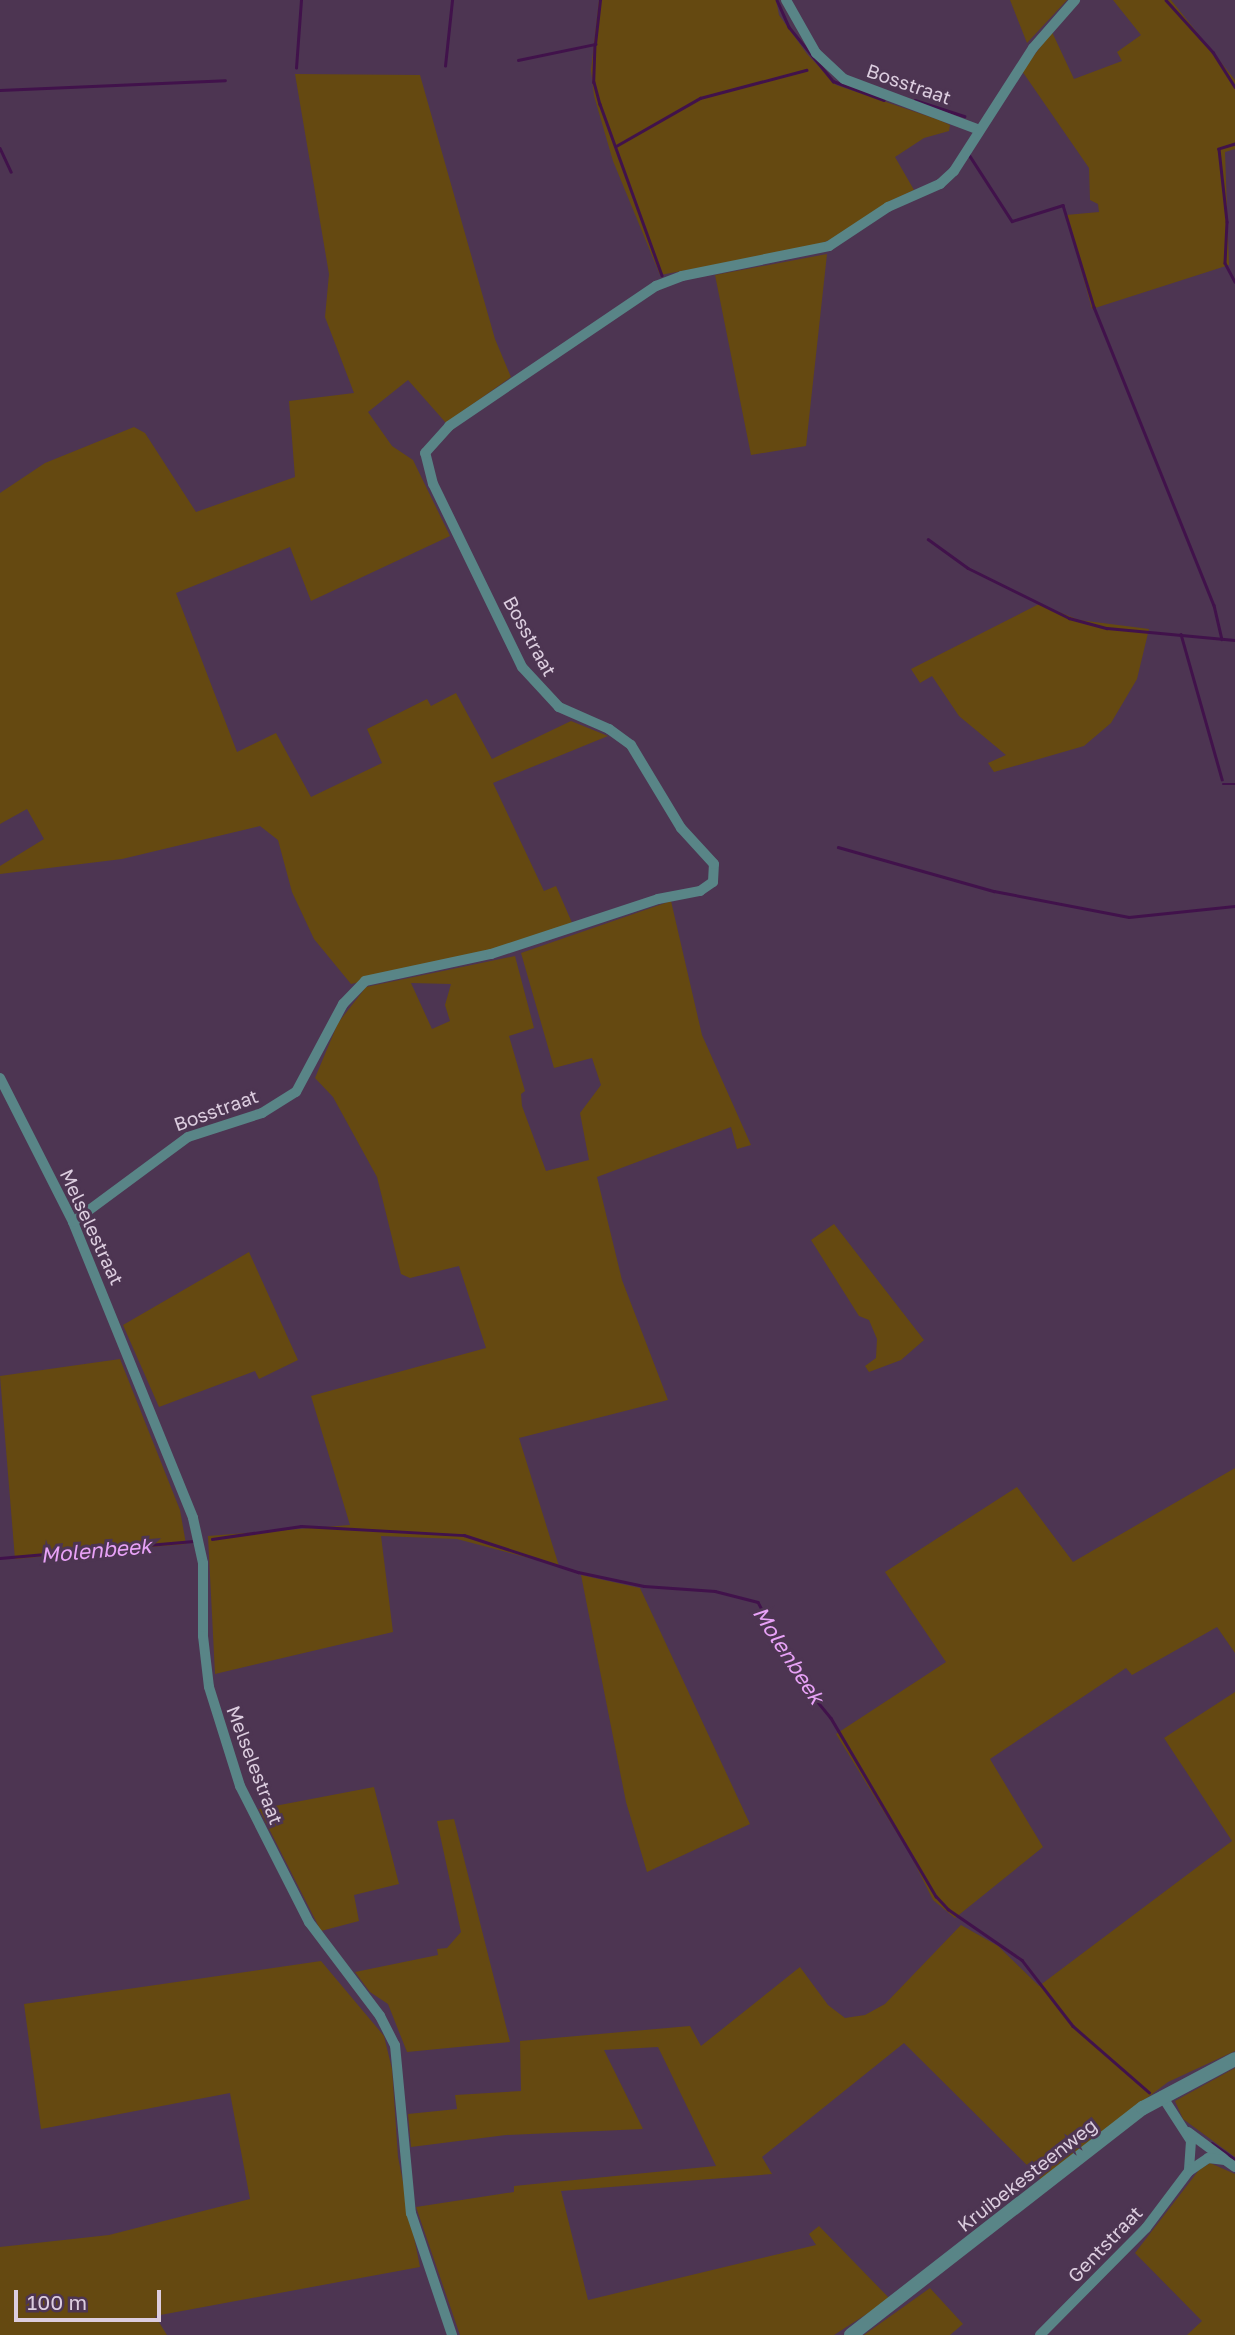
<!DOCTYPE html>
<html>
<head>
<meta charset="utf-8">
<style>
	body { margin:0 }
	#map { position:relative; width:1235px; height:2335px; overflow:hidden; background:#4d3552; font-family:"Golos Text",sans-serif }
	div>[style] { position:absolute }
	[style*='--x'] { left:calc(var(--x)*1px); top:calc(var(--y)*1px); width:calc(var(--w)*1px); rotate:calc(var(--a)*1deg) }
	.green>* { inset:0; background:#654911 }
	.stream>* { height:2.5px; margin:-1.25px; padding:0 1.25px; transform-origin:1.25px; border-radius:1.25px; background:#41124b }
	.minor>* { height:10px; margin:-5px; padding:0 5px; transform-origin:5px; border-radius:5px; background:#598587 }
	.tertiary>* { height:14px; margin:-7px; padding:0 7px; transform-origin:7px; border-radius:7px; background:#598587 }
	span { translate:-50% -50%; white-space:nowrap; text-align:center; line-height:1.15; -webkit-text-stroke:6px #4d3552; paint-order:stroke }
	.street-label { font-size:19px; color:#dccddf }
	.water-label { font-size:21px; color:#e8a2f7; font-style:italic }
	.scale { position:absolute; left:14px; top:2290px; width:147px; height:32px; box-sizing:border-box; border:4px solid #dccddf; border-top:0; padding-left:9px; font-size:21px; line-height:24px; white-space:nowrap; color:#dccddf; -webkit-text-stroke:5px #4d3552; paint-order:stroke }
</style>
</head>
<body>
<div id="map">
	<div class="green">
		<i style="clip-path:polygon(599px 0,776px 0,779px 15px,807px 54px,836px 85px,939px 120px,950px 125px,949px 131px,924px 138px,895px 157px,914px 190px,886px 203px,841px 235px,813px 247px,660px 275px,613px 161px,594px 96px,591px 70px)"></i>
		<i style="clip-path:polygon(1010px 0,1067px 0,1027px 43px)"></i>
		<i style="clip-path:polygon(1113px 0,1171px 0,1235px 80px,1235px 149px,1225px 152px,1229px 265px,1092px 309px,1066px 215px,1099px 212px,1098px 204px,1090px 200px,1089px 168px,1022px 71px,1052px 32px,1074px 79px,1122px 61px,1117px 52px,1141px 35px)"></i>
		<i style="clip-path:polygon(295px 74px,420px 75px,495px 339px,511px 377px,446px 423px,408px 380px,368px 412px,392px 446px,413px 460px,450px 536px,311px 601px,290px 547px,176px 593px,237px 752px,276px 733px,311px 797px,382px 763px,367px 729px,427px 699px,431px 706px,456px 693px,492px 759px,571px 721px,608px 736px,493px 783px,544px 891px,556px 886px,573px 925px,515px 946px,351px 984px,314px 939px,292px 892px,278px 840px,260px 826px,122px 859px,0 874px,0 866px,44px 839px,27px 809px,0 824px,0 493px,45px 463px,134px 427px,145px 433px,196px 512px,295px 477px,289px 401px,354px 393px,325px 317px,329px 274px)"></i>
		<i style="clip-path:polygon(827px 254px,806px 446px,751px 455px,715px 275px)"></i>
		<i style="clip-path:polygon(1039px 604px,1079px 620px,1149px 629px,1137px 679px,1111px 723px,1084px 746px,994px 772px,988px 763px,1006px 755px,959px 716px,932px 676px,920px 683px,911px 669px)"></i>
		<i style="clip-path:polygon(evenodd,671px 901px,702px 1035px,751px 1145px,737px 1149px,731px 1127px,597px 1177px,622px 1280px,668px 1400px,519px 1438px,559px 1566px,457px 1539px,381px 1536px,393px 1632px,215px 1674px,208px 1536px,350px 1525px,311px 1396px,486px 1348px,459px 1266px,410px 1278px,401px 1274px,377px 1177px,333px 1097px,315px 1078px,338px 1023px,366px 987px,515px 956px,534px 1028px,509px 1036px,525px 1091px,521px 1094px,522px 1106px,546px 1171px,589px 1160px,580px 1113px,601px 1085px,592px 1058px,554px 1068px,521px 953px,671px 901px,411px 983px,451px 984px,445px 1005px,450px 1021px,432px 1029px,411px 983px)"></i>
		<i style="clip-path:polygon(834px 1224px,924px 1340px,901px 1360px,869px 1372px,865px 1366px,876px 1358px,877px 1339px,869px 1320px,859px 1316px,811px 1240px)"></i>
		<i style="clip-path:polygon(249px 1252px,298px 1360px,259px 1379px,255px 1371px,159px 1407px,123px 1325px)"></i>
		<i style="clip-path:polygon(120px 1359px,180px 1510px,186px 1544px,15px 1559px,0 1376px)"></i>
		<i style="clip-path:polygon(1235px 1468px,1235px 1653px,1217px 1627px,1132px 1675px,1126px 1668px,990px 1759px,1043px 1847px,955px 1918px,933px 1900px,911px 1856px,836px 1734px,946px 1662px,885px 1572px,1017px 1487px,1073px 1562px)"></i>
		<i style="clip-path:polygon(581px 1575px,640px 1588px,750px 1824px,647px 1872px,626px 1802px)"></i>
		<i style="clip-path:polygon(1235px 1692px,1235px 2051px,1168px 2082px,1041px 2179px,904px 2043px,762px 2157px,772px 2174px,561px 2191px,588px 2300px,816px 2245px,809px 2234px,819px 2226px,890px 2299px,834px 2335px,460px 2335px,416px 2207px,514px 2192px,514px 2186px,716px 2166px,658px 2047px,604px 2050px,643px 2129px,506px 2135px,411px 2147px,408px 2114px,457px 2109px,455px 2095px,521px 2091px,520px 2041px,690px 2026px,701px 2046px,800px 1967px,828px 2005px,845px 2018px,865px 2015px,885px 2004px,961px 1925px,998px 1946px,1039px 1986px,1232px 1841px,1164px 1738px)"></i>
		<i style="clip-path:polygon(374px 1787px,399px 1884px,354px 1895px,359px 1921px,321px 1931px,259px 1809px)"></i>
		<i style="clip-path:polygon(454px 1819px,510px 2042px,407px 2052px,388px 2004px,370px 1992px,355px 1972px,438px 1955px,437px 1949px,447px 1948px,461px 1932px,437px 1821px)"></i>
		<i style="clip-path:polygon(321px 1961px,384px 2036px,392px 2069px,398px 2157px,420px 2267px,155px 2316px,167px 2335px,0 2335px,0 2247px,109px 2235px,250px 2199px,230px 2093px,41px 2129px,24px 2004px)"></i>
		<i style="clip-path:polygon(1235px 2068px,1235px 2157px,1183px 2119px,1175px 2101px)"></i>
		<i style="clip-path:polygon(1210px 2163px,1235px 2174px,1235px 2335px,1187px 2335px,1202px 2321px,1135px 2253px,1199px 2170px)"></i>
		<i style="clip-path:polygon(930px 2288px,963px 2324px,950px 2335px,864px 2335px)"></i>
	</div>
	<div class="stream">
		<i style="--x:777;--y:0;--w:30;--a:66"></i>
		<i style="--x:789;--y:27;--w:70;--a:50.8"></i>
		<i style="--x:833;--y:81;--w:54;--a:20.4"></i>
		<i style="--x:1166;--y:0;--w:70;--a:47.9"></i>
		<i style="--x:1213;--y:52;--w:41;--a:57.8"></i>
		<i style="--x:595;--y:44;--w:38;--a:92"></i>
		<i style="--x:594;--y:82;--w:23;--a:75"></i>
		<i style="--x:600;--y:104;--w:182;--a:70.1"></i>
		<i style="--x:518;--y:60;--w:79;--a:-11.7"></i>
		<i style="--x:595;--y:44;--w:44;--a:-83.5"></i>
		<i style="--x:445;--y:66;--w:66;--a:-83.9"></i>
		<i style="--x:296;--y:68;--w:68;--a:-85.8"></i>
		<i style="--x:0;--y:90;--w:225;--a:-2.5"></i>
		<i style="--x:915;--y:100;--w:52;--a:18.1"></i>
		<i style="--x:1235;--y:144;--w:17;--a:163"></i>
		<i style="--x:1219;--y:149;--w:73;--a:83.7"></i>
		<i style="--x:1227;--y:222;--w:41;--a:92.8"></i>
		<i style="--x:1225;--y:263;--w:21;--a:62"></i>
		<i style="--x:616;--y:146;--w:97;--a:-29.7"></i>
		<i style="--x:700;--y:98;--w:110;--a:-14.8"></i>
		<i style="--x:0;--y:148;--w:26;--a:65"></i>
		<i style="--x:968;--y:153;--w:81;--a:57.1"></i>
		<i style="--x:1012;--y:221;--w:53;--a:-17.4"></i>
		<i style="--x:1063;--y:205;--w:107;--a:73.1"></i>
		<i style="--x:1094;--y:307;--w:321;--a:68.1"></i>
		<i style="--x:1214;--y:605;--w:35;--a:77"></i>
		<i style="--x:928;--y:539;--w:49;--a:35.9"></i>
		<i style="--x:968;--y:568;--w:113;--a:26.3"></i>
		<i style="--x:1069;--y:618;--w:39;--a:15"></i>
		<i style="--x:1107;--y:628;--w:129;--a:5.4"></i>
		<i style="--x:1181;--y:634;--w:151;--a:74.2"></i>
		<i style="--x:1223;--y:784;--w:12;--a:0"></i>
		<i style="--x:838;--y:847;--w:162;--a:15.8"></i>
		<i style="--x:994;--y:891;--w:137;--a:10.9"></i>
		<i style="--x:1129;--y:917;--w:107;--a:-5.9"></i>
		<i style="--x:212;--y:1539;--w:90;--a:-8.3"></i>
		<i style="--x:301;--y:1526;--w:163;--a:3.2"></i>
		<i style="--x:464;--y:1535;--w:120;--a:18"></i>
		<i style="--x:578;--y:1572;--w:67;--a:12"></i>
		<i style="--x:644;--y:1586;--w:71;--a:4"></i>
		<i style="--x:715;--y:1591;--w:44;--a:14.3"></i>
		<i style="--x:758;--y:1602;--w:87;--a:62"></i>
		<i style="--x:799;--y:1679;--w:50;--a:50.6"></i>
		<i style="--x:831;--y:1718;--w:207;--a:59.5"></i>
		<i style="--x:936;--y:1896;--w:18;--a:47"></i>
		<i style="--x:948;--y:1909;--w:90;--a:34.6"></i>
		<i style="--x:1022;--y:1960;--w:83;--a:52.3"></i>
		<i style="--x:1073;--y:2026;--w:101;--a:41"></i>
		<i style="--x:0;--y:1558;--w:194;--a:-5"></i>
		<i style="--x:1212;--y:2143;--w:28;--a:35"></i>
	</div>
	<div class="minor">
		<i style="--x:786;--y:0;--w:61;--a:60.5"></i>
		<i style="--x:816;--y:53;--w:38;--a:43"></i>
		<i style="--x:844;--y:79;--w:142;--a:20.6"></i>
		<i style="--x:0;--y:1078;--w:161;--a:63.1"></i>
		<i style="--x:73;--y:1222;--w:319;--a:67.9"></i>
		<i style="--x:193;--y:1518;--w:46;--a:77.5"></i>
		<i style="--x:203;--y:1563;--w:73;--a:90"></i>
		<i style="--x:203;--y:1636;--w:51;--a:83.3"></i>
		<i style="--x:209;--y:1687;--w:104;--a:72.6"></i>
		<i style="--x:240;--y:1786;--w:153;--a:63.1"></i>
		<i style="--x:309;--y:1922;--w:118;--a:52.9"></i>
		<i style="--x:380;--y:2016;--w:33;--a:63"></i>
		<i style="--x:395;--y:2045;--w:169;--a:84.6"></i>
		<i style="--x:411;--y:2213;--w:129;--a:71.4"></i>
		<i style="--x:73;--y:1222;--w:143;--a:-36.5"></i>
		<i style="--x:188;--y:1137;--w:78;--a:-18"></i>
		<i style="--x:262;--y:1113;--w:40;--a:-32"></i>
		<i style="--x:296;--y:1092;--w:100;--a:-61.9"></i>
		<i style="--x:343;--y:1004;--w:32;--a:-46"></i>
		<i style="--x:365;--y:981;--w:129;--a:-12.1"></i>
		<i style="--x:491;--y:954;--w:176;--a:-18.2"></i>
		<i style="--x:658;--y:899;--w:43;--a:-10.8"></i>
		<i style="--x:700;--y:891;--w:16;--a:-35"></i>
		<i style="--x:713;--y:882;--w:18;--a:-87"></i>
		<i style="--x:714;--y:864;--w:49;--a:-132.5"></i>
		<i style="--x:681;--y:828;--w:97;--a:-121.1"></i>
		<i style="--x:631;--y:745;--w:27;--a:-144"></i>
		<i style="--x:609;--y:729;--w:55;--a:-156.3"></i>
		<i style="--x:559;--y:707;--w:54;--a:-132.8"></i>
		<i style="--x:522;--y:667;--w:203;--a:-115.9"></i>
		<i style="--x:433;--y:484;--w:32;--a:-104"></i>
		<i style="--x:425;--y:453;--w:36;--a:-48"></i>
		<i style="--x:449;--y:426;--w:250;--a:-34.1"></i>
		<i style="--x:656;--y:286;--w:28;--a:-21"></i>
		<i style="--x:682;--y:276;--w:150;--a:-11.5"></i>
		<i style="--x:829;--y:246;--w:71;--a:-33.5"></i>
		<i style="--x:888;--y:207;--w:57;--a:-23.9"></i>
		<i style="--x:940;--y:184;--w:19;--a:-43"></i>
		<i style="--x:954;--y:171;--w:146;--a:-57.3"></i>
		<i style="--x:1033;--y:48;--w:64;--a:-48.8"></i>
		<i style="--x:1162;--y:2096;--w:54;--a:57.2"></i>
		<i style="--x:1191;--y:2141;--w:30;--a:94"></i>
		<i style="--x:1188;--y:2132;--w:44;--a:36.6"></i>
		<i style="--x:1040;--y:2335;--w:151;--a:-45.3"></i>
		<i style="--x:1146;--y:2228;--w:71;--a:-53"></i>
		<i style="--x:1189;--y:2171;--w:23;--a:-34"></i>
		<i style="--x:1208;--y:2158;--w:17;--a:7"></i>
		<i style="--x:1225;--y:2160;--w:12;--a:35"></i>
	</div>
	<div class="tertiary">
		<i style="--x:851;--y:2335;--w:370;--a:-37.9"></i>
		<i style="--x:1143;--y:2108;--w:104;--a:-28"></i>
	</div>
	<div class="street-label">
		<span style="left:909px;top:84px;rotate:19deg">Bosstraat</span>
		<span style="left:530px;top:636px;rotate:61deg">Bosstraat</span>
		<span style="left:216px;top:1110px;rotate:-20deg">Bosstraat</span>
		<span style="left:92px;top:1227px;rotate:65deg">Melselestraat</span>
		<span style="left:255px;top:1765px;rotate:69deg">Melselestraat</span>
		<span style="left:1027px;top:2175px;rotate:-38deg">Kruibekesteenweg</span>
		<span style="left:1105px;top:2244px;rotate:-46deg">Gentstraat</span>
	</div>
	<div class="water-label">
		<span style="left:96px;top:1550px;rotate:-5deg">Molenbeek</span>
		<span style="left:789px;top:1655px;rotate:57deg">Molenbeek</span>
	</div>
	<div class="scale">100 m</div>
</div>
</body>
</html>
